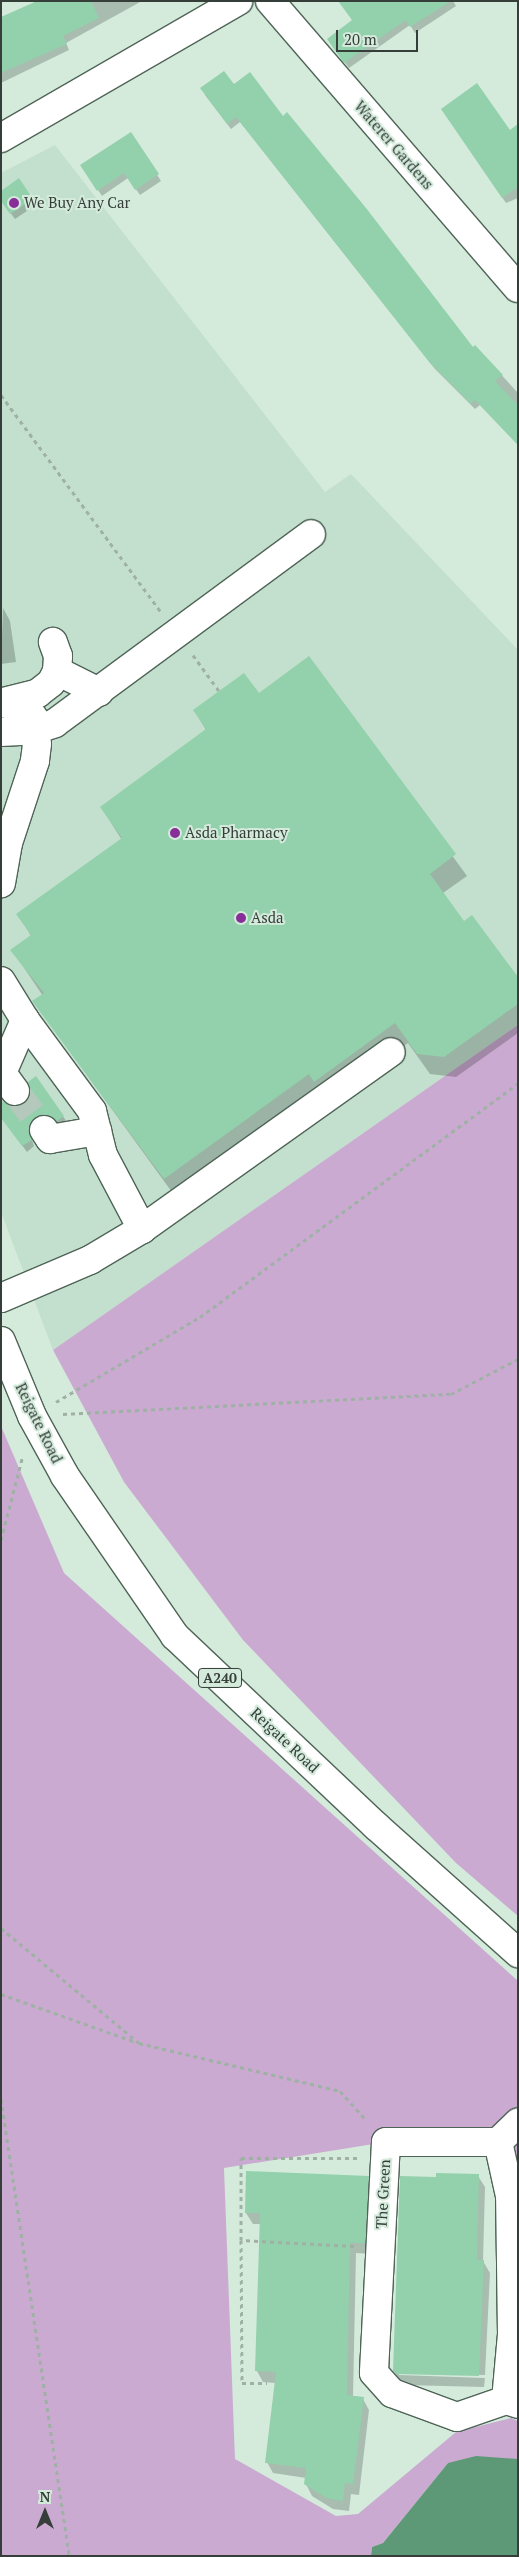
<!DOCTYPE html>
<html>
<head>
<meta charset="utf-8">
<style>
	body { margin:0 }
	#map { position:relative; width:519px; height:2557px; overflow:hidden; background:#d4ebdc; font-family:"PT Serif",serif }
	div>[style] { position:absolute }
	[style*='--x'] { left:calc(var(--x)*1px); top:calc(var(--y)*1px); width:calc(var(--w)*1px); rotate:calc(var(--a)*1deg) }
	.built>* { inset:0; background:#c2e0cd }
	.green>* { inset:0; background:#cbaad1 }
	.water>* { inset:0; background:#5e9977 }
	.shadow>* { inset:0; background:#0003 }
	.building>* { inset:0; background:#93d0ac }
	.minor-tunnel>* { height:28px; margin-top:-14px; transform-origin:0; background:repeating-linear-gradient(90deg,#b4c8bb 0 28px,transparent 0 42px) }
	.path>* { height:3px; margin-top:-1.5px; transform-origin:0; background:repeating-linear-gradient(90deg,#9fb1a5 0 4px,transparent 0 8px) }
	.roads { filter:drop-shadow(1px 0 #4f6457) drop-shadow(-1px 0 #4f6457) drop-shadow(0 1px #4f6457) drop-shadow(0 -1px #4f6457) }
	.minor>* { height:28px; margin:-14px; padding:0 14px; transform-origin:14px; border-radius:14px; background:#fff }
	.highway>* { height:28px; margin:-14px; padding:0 14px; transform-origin:14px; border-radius:14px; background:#fff }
	.dots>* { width:14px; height:14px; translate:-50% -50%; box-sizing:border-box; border:2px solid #d4ebdc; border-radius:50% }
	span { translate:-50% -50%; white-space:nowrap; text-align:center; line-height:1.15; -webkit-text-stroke:4px #d4ebdc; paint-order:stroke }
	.shield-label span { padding:1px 4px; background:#d4ebdc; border:1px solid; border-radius:4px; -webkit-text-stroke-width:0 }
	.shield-label { font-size:14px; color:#353e39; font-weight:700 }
	.street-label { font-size:15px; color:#353e39 }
	.poi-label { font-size:15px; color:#353e39 }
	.left { translate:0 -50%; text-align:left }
	.frame { position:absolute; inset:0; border:2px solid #353e39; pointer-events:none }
	.north { position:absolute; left:20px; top:2487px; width:50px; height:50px; -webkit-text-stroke:4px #d4ebdc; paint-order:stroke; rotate:0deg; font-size:14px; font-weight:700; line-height:20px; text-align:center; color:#353e39 }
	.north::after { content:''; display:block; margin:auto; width:18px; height:22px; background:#353e39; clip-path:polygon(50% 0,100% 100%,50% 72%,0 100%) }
	.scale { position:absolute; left:336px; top:30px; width:82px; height:22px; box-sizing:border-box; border:2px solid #353e39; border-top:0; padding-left:6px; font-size:15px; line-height:18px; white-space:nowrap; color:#353e39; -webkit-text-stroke:4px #d4ebdc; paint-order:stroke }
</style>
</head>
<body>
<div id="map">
	<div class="built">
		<i style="clip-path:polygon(55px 145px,325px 492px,351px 474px,518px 650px,518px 1025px,53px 1350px,1px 1212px,1px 173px)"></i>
	</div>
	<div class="green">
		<i style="clip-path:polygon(518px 1025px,518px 1916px,456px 1863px,243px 1640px,124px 1482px,53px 1350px)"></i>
		<i style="clip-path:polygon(1px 1426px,64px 1573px,518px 1981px,518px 2335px,498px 2142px,386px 2142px,224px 2168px,235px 2459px,336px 2516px,358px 2514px,456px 2432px,511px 2418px,518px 2421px,518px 2459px,448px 2463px,383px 2543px,372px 2547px,371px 2556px,1px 2556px)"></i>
	</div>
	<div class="water">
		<i style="clip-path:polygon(476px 2456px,518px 2459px,518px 2556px,371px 2556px,372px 2547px,383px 2543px,448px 2463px)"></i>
	</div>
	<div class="shadow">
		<i style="clip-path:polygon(40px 1px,142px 1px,66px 43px,69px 50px,1px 83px,1px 19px)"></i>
		<i style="clip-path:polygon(347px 1px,453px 1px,456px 6px,415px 33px,410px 25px,349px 68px,332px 45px,353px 21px)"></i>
		<i style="clip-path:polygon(234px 86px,282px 118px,473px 349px,475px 346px,518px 393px,518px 445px,480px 405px,475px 409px,435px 369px,240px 122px,231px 129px,205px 95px)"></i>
		<i style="clip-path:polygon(446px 115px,509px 131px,518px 126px,518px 198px,506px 203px)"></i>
		<i style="clip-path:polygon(131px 134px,161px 181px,140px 195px,128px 178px,102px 196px,86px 172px)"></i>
		<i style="clip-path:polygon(32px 199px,36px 205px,15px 219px,1px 200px)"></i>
		<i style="clip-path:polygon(3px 608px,10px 621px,16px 662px,1px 664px)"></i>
		<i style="clip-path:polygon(309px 658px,467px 876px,443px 893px,464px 923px,518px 979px,518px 1033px,456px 1077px,430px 1074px,408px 1043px,326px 1102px,177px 1199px,34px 1002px,43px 996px,12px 950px,31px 936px,18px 914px,122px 840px,101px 807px,206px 730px,194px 710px,259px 695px)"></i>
		<i style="clip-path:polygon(35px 1078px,67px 1122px,61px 1127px,38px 1123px,31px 1137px,34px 1146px,27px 1152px,1px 1117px,9px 1107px,24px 1105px,31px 1097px)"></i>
		<i style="clip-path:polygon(478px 2176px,485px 2187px,483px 2261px,490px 2273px,485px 2375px,399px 2373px,399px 2375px,485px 2378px,484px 2387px,403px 2385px,394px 2371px,401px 2178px)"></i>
		<i style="clip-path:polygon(368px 2177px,374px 2188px,371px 2254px,356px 2253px,353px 2397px,363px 2399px,369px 2410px,359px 2495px,351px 2494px,349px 2511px,333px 2509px,312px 2496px,306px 2484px,306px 2478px,273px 2473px,267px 2462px,276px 2383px,263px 2382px,257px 2371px,261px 2224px,253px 2224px,246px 2213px)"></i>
	</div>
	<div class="building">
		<i style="clip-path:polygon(37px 1px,91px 1px,99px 18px,63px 36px,67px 44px,1px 73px,1px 17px)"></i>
		<i style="clip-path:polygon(338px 1px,451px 1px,410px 27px,406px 20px,344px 63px,327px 39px,352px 20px)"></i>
		<i style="clip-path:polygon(224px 71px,234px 84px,250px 72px,283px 116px,287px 112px,366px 208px,473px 347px,475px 345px,503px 375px,495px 381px,518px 405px,518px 445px,475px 400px,471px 404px,430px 363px,236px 117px,227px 124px,200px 88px)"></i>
		<i style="clip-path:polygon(477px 83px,510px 130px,518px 124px,518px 187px,502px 198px,441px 109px)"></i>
		<i style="clip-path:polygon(131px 132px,159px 174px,135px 190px,124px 173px,97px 191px,80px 165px)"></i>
		<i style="clip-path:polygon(19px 178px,33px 199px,10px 214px,1px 201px,1px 191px)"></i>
		<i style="clip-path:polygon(309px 656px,456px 854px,430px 874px,464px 921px,472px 915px,518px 977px,518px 1004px,444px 1057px,417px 1054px,395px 1023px,314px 1082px,309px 1074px,164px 1179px,32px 1001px,44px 993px,10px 950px,31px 935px,16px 914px,122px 838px,100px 807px,206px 729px,193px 710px,244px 673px,259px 693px)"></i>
		<i style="clip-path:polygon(36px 1076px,64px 1116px,57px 1121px,43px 1114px,35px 1117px,28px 1131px,32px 1140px,22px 1146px,1px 1118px,1px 1101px,16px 1107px,24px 1104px,29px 1097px,28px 1082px)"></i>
		<i style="clip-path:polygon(246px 2171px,369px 2176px,365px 2243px,350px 2243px,347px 2395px,364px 2397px,353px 2484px,345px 2483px,343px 2501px,326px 2498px,304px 2484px,306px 2468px,265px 2463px,276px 2372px,255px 2371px,260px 2213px,245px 2213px)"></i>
		<i style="clip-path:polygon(436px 2173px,479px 2174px,477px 2260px,484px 2260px,479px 2376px,396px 2374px,393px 2371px,400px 2176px,436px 2177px)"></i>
	</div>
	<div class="minor-tunnel">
		<i style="--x:15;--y:1091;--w:49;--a:53.4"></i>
	</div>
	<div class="path">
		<i style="--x:1;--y:395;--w:270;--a:53.6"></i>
		<i style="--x:193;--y:655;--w:44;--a:54.2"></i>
		<i style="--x:56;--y:1402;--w:167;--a:-30.6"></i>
		<i style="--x:200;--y:1317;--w:395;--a:-36.3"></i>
		<i style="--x:63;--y:1414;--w:389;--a:-3"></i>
		<i style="--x:451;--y:1394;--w:76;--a:-27.6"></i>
		<i style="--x:1;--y:1540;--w:88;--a:-75.5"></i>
		<i style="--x:1;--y:1928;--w:180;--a:39.8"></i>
		<i style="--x:139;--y:2043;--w:207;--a:13.4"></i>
		<i style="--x:340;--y:2091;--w:40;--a:48"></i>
		<i style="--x:1;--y:1994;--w:143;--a:19.6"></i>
		<i style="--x:1;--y:2099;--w:462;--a:81.5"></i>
		<i style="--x:241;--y:2240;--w:143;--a:89.6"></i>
		<i style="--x:242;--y:2383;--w:25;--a:0"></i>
		<i style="--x:354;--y:2246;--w:113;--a:-177"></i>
		<i style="--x:241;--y:2240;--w:82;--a:-90"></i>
		<i style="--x:241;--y:2158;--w:116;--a:0"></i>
	</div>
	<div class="roads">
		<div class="minor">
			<i style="--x:270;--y:1;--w:379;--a:49.2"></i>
			<i style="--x:1;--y:138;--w:274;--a:-30"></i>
			<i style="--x:57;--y:671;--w:47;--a:26.6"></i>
			<i style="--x:3;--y:702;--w:36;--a:-14"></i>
			<i style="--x:38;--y:693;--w:16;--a:-38"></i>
			<i style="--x:51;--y:683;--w:13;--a:-63"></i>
			<i style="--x:57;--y:671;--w:15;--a:-86"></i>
			<i style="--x:58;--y:656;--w:15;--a:-110"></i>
			<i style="--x:1;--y:703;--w:26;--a:11"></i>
			<i style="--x:27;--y:708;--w:11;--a:56"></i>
			<i style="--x:33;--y:717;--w:27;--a:82"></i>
			<i style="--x:37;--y:744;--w:17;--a:97"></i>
			<i style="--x:35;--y:761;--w:86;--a:108.2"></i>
			<i style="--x:8;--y:843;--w:41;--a:99.9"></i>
			<i style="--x:1;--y:732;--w:34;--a:-3"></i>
			<i style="--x:35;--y:730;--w:21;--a:-19"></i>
			<i style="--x:55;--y:723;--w:318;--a:-36.4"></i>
			<i style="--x:1;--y:981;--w:46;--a:58.4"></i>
			<i style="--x:25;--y:1020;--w:113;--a:53.6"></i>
			<i style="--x:92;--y:1111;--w:45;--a:76"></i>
			<i style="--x:103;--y:1155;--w:84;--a:62.2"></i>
			<i style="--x:15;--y:1091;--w:22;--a:-126"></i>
			<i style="--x:2;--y:1073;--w:58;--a:-66.5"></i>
			<i style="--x:44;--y:1130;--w:11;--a:56"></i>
			<i style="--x:50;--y:1139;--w:48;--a:-9.7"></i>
			<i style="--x:1;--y:1298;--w:97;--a:-23.1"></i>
			<i style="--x:90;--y:1260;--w:61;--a:-30.8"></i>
			<i style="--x:142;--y:1229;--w:305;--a:-35.4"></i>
			<i style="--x:498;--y:2142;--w:28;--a:-44"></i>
			<i style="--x:506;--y:2400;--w:66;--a:-84.8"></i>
			<i style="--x:512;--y:2334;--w:138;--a:-90.8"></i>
			<i style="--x:510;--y:2196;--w:55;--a:-102.5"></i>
			<i style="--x:498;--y:2142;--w:112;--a:180"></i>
			<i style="--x:386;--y:2142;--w:231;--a:93"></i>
			<i style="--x:374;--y:2373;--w:27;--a:48"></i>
			<i style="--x:392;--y:2393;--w:69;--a:20.3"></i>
			<i style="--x:457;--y:2417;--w:52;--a:-19.1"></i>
			<i style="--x:506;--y:2400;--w:13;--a:18"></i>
		</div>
		<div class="highway">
			<i style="--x:1;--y:1341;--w:81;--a:67.5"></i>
			<i style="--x:32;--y:1416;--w:68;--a:61.2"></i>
			<i style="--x:65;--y:1476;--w:194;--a:55.5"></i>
			<i style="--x:175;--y:1636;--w:277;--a:43.4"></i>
			<i style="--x:376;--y:1826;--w:191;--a:41.8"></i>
		</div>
	</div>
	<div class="dots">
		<i style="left:14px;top:203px;background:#882e99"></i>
		<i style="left:175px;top:833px;background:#882e99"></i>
		<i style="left:241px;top:918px;background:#882e99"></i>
	</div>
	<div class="shield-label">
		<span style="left:220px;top:1678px">A240</span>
	</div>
	<div class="street-label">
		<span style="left:394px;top:145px;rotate:49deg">Waterer Gardens</span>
		<span style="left:39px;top:1423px;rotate:64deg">Reigate Road</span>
		<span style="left:285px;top:1740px;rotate:43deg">Reigate Road</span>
		<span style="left:383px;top:2194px;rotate:-87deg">The Green</span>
	</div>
	<div class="poi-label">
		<span class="left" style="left:24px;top:203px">We Buy Any Car</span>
		<span class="left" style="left:185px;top:833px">Asda Pharmacy</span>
		<span class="left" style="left:251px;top:918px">Asda</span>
	</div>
	<div class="frame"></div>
	<div class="north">N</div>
	<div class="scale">20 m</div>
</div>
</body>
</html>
